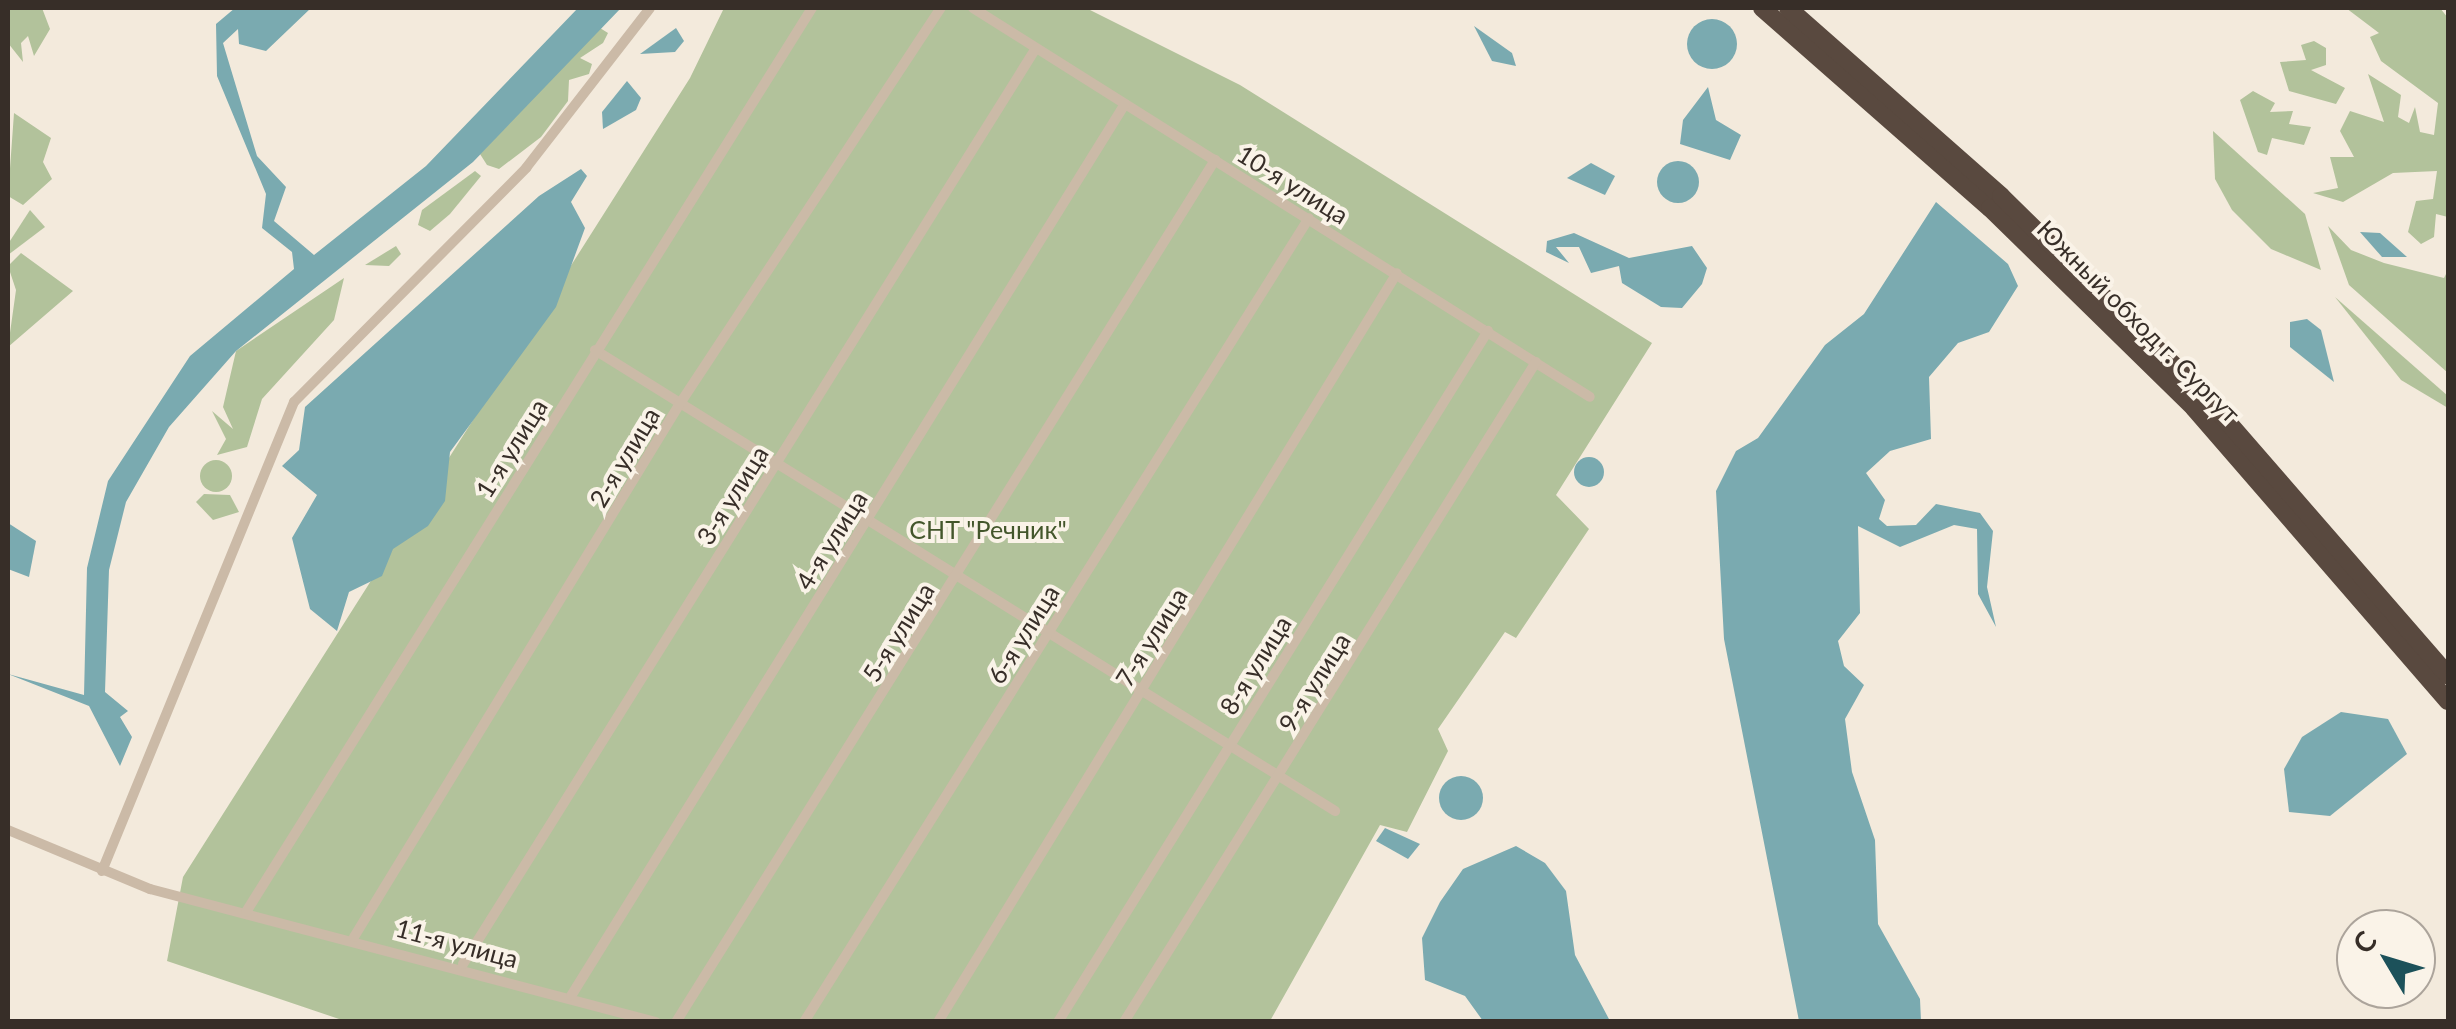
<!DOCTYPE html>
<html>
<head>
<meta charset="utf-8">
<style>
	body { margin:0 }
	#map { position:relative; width:2456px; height:1029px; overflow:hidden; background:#f3eadc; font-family:Lato,sans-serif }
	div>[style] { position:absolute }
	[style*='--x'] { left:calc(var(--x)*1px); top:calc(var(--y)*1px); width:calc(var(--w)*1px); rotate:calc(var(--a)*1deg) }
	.green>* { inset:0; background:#b2c29b }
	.round { border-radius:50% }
	.water>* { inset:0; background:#7aaab0 }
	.street>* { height:10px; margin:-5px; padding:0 5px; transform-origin:5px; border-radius:5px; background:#cbbaa7 }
	.highway>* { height:18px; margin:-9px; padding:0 9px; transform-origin:9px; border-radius:9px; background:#59493f }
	span { translate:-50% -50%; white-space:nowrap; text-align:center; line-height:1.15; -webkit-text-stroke:8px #faf3e8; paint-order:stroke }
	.street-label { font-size:25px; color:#372e28 }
	.park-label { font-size:25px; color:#43562b }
	.frame { position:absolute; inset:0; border:10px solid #372e28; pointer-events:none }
	.north { position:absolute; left:2336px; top:909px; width:100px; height:100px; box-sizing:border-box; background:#faf3e8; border:2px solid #aca49b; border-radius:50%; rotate:308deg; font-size:28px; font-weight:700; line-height:40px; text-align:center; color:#372e28 }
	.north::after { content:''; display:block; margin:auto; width:35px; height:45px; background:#1c515a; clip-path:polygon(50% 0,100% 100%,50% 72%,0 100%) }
</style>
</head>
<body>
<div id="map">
	<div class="green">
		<i style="clip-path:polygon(8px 8px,60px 8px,42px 8px,50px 29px,34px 56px,28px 36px,21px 43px,23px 62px,8px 43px)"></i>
		<i style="clip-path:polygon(724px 8px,1086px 8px,1240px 85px,1652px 343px,1556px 495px,1589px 529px,1516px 638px,1505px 632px,1438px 729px,1448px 751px,1407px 832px,1380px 825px,1270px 1021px,345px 1021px,167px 961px,183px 877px,690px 78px)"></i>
		<i style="clip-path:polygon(2346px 8px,2440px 8px,2448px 18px,2448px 217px,2436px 214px,2434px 237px,2421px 244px,2408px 232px,2416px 201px,2433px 199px,2437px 171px,2393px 173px,2343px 202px,2313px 193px,2338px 188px,2330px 157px,2354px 157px,2340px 131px,2350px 111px,2384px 122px,2368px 74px,2401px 95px,2398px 117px,2409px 123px,2415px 107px,2420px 132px,2434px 135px,2438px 103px,2381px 61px,2370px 37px,2379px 33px)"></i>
		<i style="clip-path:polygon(600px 28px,608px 33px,603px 43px,580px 58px,592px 64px,589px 74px,569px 80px,568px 101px,541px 137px,499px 169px,487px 165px,480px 154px)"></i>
		<i style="clip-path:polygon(2314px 41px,2326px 48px,2326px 65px,2311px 70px,2345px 88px,2336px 104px,2289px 91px,2280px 62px,2306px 60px,2301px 45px)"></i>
		<i style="clip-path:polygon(2253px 91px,2275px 103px,2270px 112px,2293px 111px,2289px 124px,2311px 127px,2304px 145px,2272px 138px,2267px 155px,2258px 152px,2240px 100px)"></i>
		<i style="clip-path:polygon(14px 113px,51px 138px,43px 162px,52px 179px,23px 205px,8px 196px)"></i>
		<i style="clip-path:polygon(2213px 131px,2305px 214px,2321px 270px,2271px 249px,2232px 210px,2215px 179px)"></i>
		<i style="clip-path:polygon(475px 171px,481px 176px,450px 214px,430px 231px,418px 225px,422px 210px)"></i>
		<i style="clip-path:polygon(30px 210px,45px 227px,8px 255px,8px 244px)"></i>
		<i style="clip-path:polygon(2328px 226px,2351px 250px,2384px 263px,2444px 278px,2448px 270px,2448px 373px,2349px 285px)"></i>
		<i style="clip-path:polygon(396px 246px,401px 254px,389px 266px,365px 265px)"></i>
		<i style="clip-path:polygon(21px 253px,73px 291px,8px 347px,16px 290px,8px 266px)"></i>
		<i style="clip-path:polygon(344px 278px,334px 320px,262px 399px,247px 447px,217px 455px,226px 439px,212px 411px,233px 429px,223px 407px,236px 351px)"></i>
		<i style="clip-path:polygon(2335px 297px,2448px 396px,2448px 408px,2401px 380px)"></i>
		<i class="round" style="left:200px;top:460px;width:32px;height:32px"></i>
		<i style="clip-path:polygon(204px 494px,230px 495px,239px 512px,213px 520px,196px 502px)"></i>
	</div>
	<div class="water">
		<i style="clip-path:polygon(235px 8px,311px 8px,266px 51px,239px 44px,238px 29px,223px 43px,257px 156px,286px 187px,274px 221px,314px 255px,426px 166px,578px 8px,621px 8px,473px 162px,236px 351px,169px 427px,126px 502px,109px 570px,105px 692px,128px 711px,120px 717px,132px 737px,120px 766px,89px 706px,8px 674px,84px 695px,87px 568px,108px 481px,190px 356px,294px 269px,292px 252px,262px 228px,266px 194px,217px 76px,216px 24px)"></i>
		<i class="round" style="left:1687px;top:19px;width:50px;height:50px"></i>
		<i style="clip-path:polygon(1474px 26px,1512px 53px,1516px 66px,1492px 61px)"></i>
		<i style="clip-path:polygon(676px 28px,684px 41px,675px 52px,640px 54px)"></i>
		<i style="clip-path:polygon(627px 81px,641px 98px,636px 110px,603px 129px,602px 112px)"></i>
		<i style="clip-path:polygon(1708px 87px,1716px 120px,1741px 135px,1730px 160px,1680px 144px,1683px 120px)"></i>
		<i class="round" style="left:1657px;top:161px;width:42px;height:42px"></i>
		<i style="clip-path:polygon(1591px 163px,1615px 176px,1605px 195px,1567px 178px)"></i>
		<i style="clip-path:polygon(581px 169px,587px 176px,571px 202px,585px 228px,556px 307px,450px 452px,445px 501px,428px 526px,393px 549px,382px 576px,349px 592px,337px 631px,310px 609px,292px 538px,317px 495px,282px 466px,299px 450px,305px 407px,539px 196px)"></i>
		<i style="clip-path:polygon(1936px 202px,2008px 264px,2018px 286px,1989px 332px,1958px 343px,1929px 377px,1931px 439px,1890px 451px,1866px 473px,1885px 500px,1879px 519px,1887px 526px,1916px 525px,1936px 504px,1980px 513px,1993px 531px,1987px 587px,1996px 627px,1978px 594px,1977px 529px,1954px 525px,1900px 547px,1858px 526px,1860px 613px,1838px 641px,1844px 666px,1864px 685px,1845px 719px,1852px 772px,1875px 840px,1878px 924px,1920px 999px,1921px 1021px,1799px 1021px,1724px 639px,1716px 491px,1736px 451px,1758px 438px,1825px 345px,1864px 314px)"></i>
		<i style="clip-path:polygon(2360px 232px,2380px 233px,2407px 257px,2382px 257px)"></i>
		<i style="clip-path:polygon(1574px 233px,1629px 258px,1692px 246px,1707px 268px,1702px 284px,1682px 308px,1661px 307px,1622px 283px,1619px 266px,1591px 273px,1579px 247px,1556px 247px,1569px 263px,1546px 252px,1547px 241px)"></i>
		<i style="clip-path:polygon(2307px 319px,2321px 330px,2334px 382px,2290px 347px,2290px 322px)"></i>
		<i class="round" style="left:1574px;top:457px;width:30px;height:30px"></i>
		<i style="clip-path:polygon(8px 523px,36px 541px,29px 577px,8px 569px)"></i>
		<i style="clip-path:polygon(2341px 712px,2388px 719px,2407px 754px,2330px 816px,2289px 812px,2284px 769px,2302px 737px)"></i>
		<i class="round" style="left:1439px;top:776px;width:44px;height:44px"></i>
		<i style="clip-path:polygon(1385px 828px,1420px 844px,1408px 859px,1376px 841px)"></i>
		<i style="clip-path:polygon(1516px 846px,1545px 863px,1566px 891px,1575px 955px,1610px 1021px,1483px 1021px,1465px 996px,1425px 980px,1422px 938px,1440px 902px,1463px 869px)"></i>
	</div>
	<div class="street">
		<i style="--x:973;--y:8;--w:729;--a:32.23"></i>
		<i style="--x:595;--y:350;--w:872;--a:31.92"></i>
		<i style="--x:8;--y:830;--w:154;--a:22.6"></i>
		<i style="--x:150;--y:889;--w:523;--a:14.73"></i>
		<i style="--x:102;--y:871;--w:507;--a:-67.74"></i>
		<i style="--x:294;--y:402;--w:330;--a:-45.2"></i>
		<i style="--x:526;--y:168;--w:202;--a:-52.2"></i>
		<i style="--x:246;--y:912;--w:1067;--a:-57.95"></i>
		<i style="--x:354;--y:937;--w:623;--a:-58.58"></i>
		<i style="--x:679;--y:405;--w:476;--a:-56.6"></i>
		<i style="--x:463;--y:964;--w:1080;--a:-57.97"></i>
		<i style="--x:571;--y:996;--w:1050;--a:-58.16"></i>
		<i style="--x:676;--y:1022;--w:1017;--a:-57.98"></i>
		<i style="--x:804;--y:1022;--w:949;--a:-57.87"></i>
		<i style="--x:938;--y:1022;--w:878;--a:-58.5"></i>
		<i style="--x:1058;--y:1022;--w:814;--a:-58.11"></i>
		<i style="--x:1124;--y:1022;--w:778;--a:-58.03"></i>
	</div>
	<div class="highway">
		<i style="--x:1762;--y:8;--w:303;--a:41.3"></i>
		<i style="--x:1990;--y:208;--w:286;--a:44.4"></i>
		<i style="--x:2194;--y:408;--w:388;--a:49.1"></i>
		<i style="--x:1788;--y:8;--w:284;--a:41.4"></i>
		<i style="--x:2001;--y:196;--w:287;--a:44.4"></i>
		<i style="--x:2206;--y:397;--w:369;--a:49"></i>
	</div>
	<div class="street-label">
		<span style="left:1293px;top:184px;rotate:32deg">10-я улица</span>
		<span style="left:2139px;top:321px;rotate:45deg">Южный обход г. Сургут</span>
		<span style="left:511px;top:448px;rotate:-58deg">1-я улица</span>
		<span style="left:624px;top:457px;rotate:-59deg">2-я улица</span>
		<span style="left:732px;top:495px;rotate:-58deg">3-я улица</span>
		<span style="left:831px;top:540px;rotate:-58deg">4-я улица</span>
		<span style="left:898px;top:632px;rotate:-58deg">5-я улица</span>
		<span style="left:1023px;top:634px;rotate:-58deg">6-я улица</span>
		<span style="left:1151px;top:637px;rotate:-58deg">7-я улица</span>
		<span style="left:1255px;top:665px;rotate:-58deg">8-я улица</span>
		<span style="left:1314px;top:682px;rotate:-58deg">9-я улица</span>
		<span style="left:457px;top:943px;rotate:15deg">11-я улица</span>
	</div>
	<div class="park-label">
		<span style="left:988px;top:529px">СНТ "Речник"</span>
	</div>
	<div class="frame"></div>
	<div class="north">С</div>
</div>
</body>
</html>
